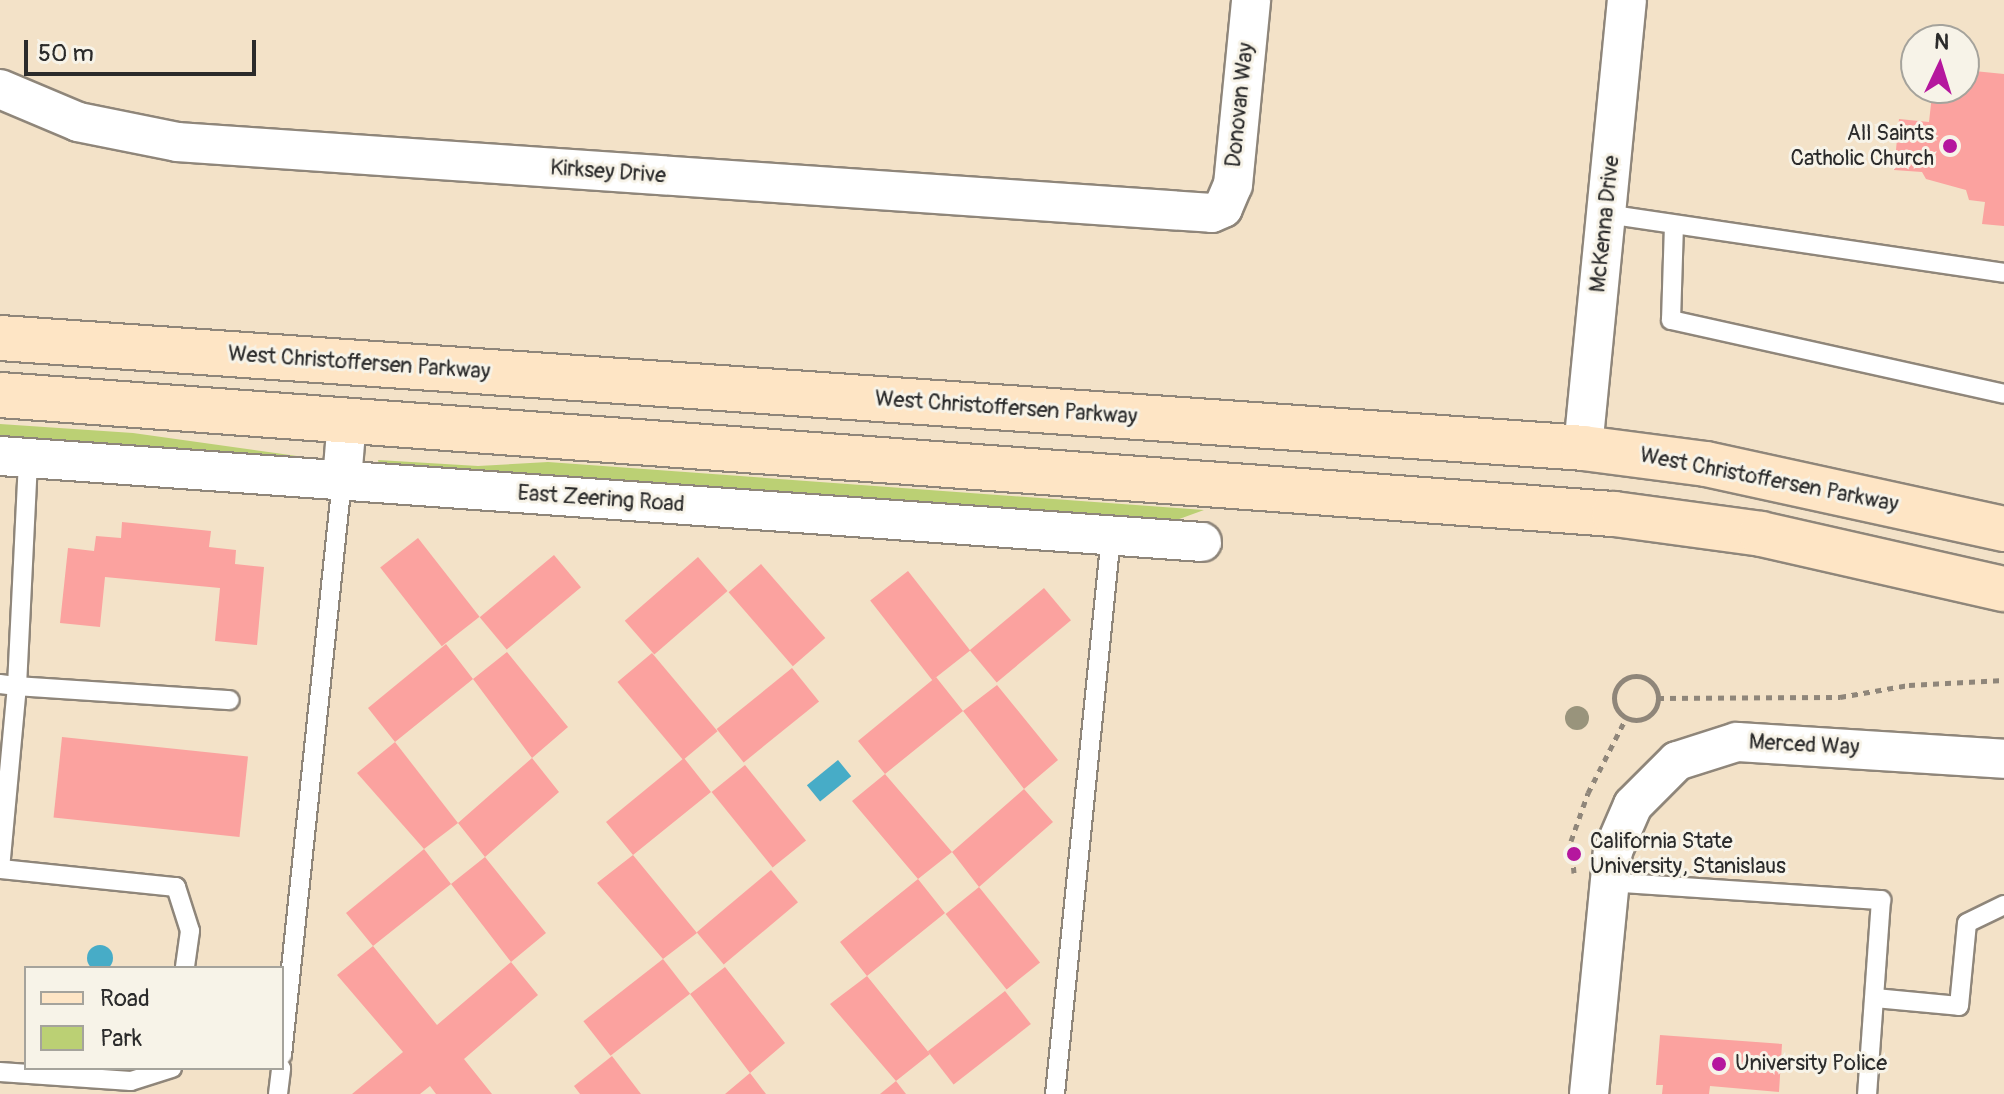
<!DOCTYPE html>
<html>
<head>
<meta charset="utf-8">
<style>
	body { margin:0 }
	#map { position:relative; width:2004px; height:1094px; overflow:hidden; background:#f3e2c8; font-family:Pangolin,sans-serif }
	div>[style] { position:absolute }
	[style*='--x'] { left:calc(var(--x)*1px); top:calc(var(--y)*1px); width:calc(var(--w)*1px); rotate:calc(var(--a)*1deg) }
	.green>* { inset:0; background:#bbd074 }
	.water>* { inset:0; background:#47acc7; transform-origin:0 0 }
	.round { border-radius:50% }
	.building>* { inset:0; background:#fba29f; transform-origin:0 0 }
	.path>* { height:5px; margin-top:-2.5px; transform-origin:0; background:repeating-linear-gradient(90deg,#8f867a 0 6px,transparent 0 12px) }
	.path>.ring { margin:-2.5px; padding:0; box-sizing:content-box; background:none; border:5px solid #8f867a; border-radius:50% }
	.roads { filter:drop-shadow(2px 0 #8f867a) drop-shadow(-2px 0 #8f867a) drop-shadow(0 2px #8f867a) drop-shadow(0 -2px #8f867a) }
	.lane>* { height:18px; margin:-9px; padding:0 9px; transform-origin:9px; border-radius:9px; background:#fff }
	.street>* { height:38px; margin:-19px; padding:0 19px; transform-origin:19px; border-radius:19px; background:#fff }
	.secondary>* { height:44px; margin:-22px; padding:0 22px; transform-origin:22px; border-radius:22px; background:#fee5c5 }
	.trees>* { width:24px; height:24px; margin:-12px; border-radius:50%; background:#99947c }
	.dots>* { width:22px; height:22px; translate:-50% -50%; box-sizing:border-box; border:4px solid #f7f3e8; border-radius:50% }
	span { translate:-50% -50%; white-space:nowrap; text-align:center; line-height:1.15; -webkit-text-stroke:6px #f7f3e8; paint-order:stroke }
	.street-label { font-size:22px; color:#2b2b2b }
	.poi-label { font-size:22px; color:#2b2b2b }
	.right { translate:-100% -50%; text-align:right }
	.left { translate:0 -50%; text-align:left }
	.legend { position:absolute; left:24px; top:966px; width:260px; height:104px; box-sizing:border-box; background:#f7f3e8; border:2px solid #a5a39c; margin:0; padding:10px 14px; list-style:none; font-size:24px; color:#2b2b2b }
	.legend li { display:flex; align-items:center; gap:16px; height:40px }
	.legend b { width:40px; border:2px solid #a5a39c }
	.north { position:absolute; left:1900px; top:24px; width:80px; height:80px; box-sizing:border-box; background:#f7f3e8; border:2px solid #a5a39c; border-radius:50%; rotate:4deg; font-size:22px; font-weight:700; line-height:32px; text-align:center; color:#2b2b2b }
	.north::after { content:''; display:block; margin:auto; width:28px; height:36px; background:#b5179e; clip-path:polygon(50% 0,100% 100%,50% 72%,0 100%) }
	.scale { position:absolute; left:24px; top:40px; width:232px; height:36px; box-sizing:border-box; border:4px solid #2b2b2b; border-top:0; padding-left:10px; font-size:24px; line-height:28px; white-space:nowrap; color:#2b2b2b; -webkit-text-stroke:6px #f7f3e8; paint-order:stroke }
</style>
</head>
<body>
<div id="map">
	<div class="green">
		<i style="clip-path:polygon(0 424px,133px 433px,304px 457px,0 439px)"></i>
		<i style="clip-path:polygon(378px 460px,478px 466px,548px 462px,1204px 510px,1171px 522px,379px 465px)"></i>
	</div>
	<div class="water">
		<i style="left:838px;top:760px;width:21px;height:40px;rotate:51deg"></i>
		<i class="round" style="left:87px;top:945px;width:26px;height:26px"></i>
	</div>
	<div class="building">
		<i style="clip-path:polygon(1964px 70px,2004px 74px,2004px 226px,1982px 224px,1985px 202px,1969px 200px,1966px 190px,1926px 179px,1922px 172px,1894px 170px,1899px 119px,1929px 122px,1932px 95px,1940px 94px,1941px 88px,1964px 88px)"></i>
		<i style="clip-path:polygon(122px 522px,211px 531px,209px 547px,236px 550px,235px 564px,264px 567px,257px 645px,215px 641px,220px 588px,105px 577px,100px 627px,60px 623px,68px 548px,94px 551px,96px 536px,121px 538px)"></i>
		<i style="left:418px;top:538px;width:100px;height:48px;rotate:52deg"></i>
		<i style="left:554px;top:555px;width:42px;height:97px;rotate:50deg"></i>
		<i style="left:698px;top:557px;width:45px;height:97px;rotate:49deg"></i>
		<i style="left:761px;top:564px;width:98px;height:43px;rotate:49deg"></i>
		<i style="left:908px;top:571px;width:101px;height:48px;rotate:52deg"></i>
		<i style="left:1044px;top:588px;width:42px;height:97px;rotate:50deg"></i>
		<i style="clip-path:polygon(446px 644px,473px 679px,507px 652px,568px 727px,532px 758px,473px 679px,395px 742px,368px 708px)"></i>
		<i style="left:652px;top:653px;width:102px;height:45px;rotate:50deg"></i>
		<i style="left:792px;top:668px;width:43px;height:97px;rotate:51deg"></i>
		<i style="clip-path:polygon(936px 677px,963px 711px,997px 685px,1058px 760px,1024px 789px,1053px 822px,979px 887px,952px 852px,1024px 789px,963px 711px,885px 774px,952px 852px,918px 879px,945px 913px,867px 976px,930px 1054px,896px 1081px,830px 1004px,867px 976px,840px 942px,918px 879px,852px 801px,885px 774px,858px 741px)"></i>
		<i style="left:62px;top:737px;width:187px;height:81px;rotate:6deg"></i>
		<i style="clip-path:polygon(395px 742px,458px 823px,424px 849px,357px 773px)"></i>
		<i style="clip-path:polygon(532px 758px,559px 792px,485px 857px,546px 933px,511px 962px,451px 884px,373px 946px,346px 913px,424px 849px,451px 884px,485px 857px,458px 823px)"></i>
		<i style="clip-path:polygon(684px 758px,711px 792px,633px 855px,697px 933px,663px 959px,597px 883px,633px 855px,606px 822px)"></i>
		<i style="left:745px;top:765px;width:97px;height:43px;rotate:51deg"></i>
		<i style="left:771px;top:870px;width:42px;height:97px;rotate:50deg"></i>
		<i style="left:979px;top:887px;width:97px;height:43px;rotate:51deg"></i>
		<i style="clip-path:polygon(373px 946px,437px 1025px,511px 962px,538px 995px,464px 1059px,492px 1094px,436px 1094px,430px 1086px,420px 1094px,352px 1094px,403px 1052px,337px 975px)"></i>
		<i style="left:663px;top:959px;width:44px;height:101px;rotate:52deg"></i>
		<i style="clip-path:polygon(725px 967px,785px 1043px,750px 1073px,766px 1094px,725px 1094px,750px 1073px,690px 994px)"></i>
		<i style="left:1005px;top:991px;width:42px;height:98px;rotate:52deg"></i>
		<i style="clip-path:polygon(1660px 1035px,1782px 1044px,1779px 1092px,1710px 1086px,1709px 1094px,1662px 1094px,1663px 1085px,1656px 1085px)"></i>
		<i style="clip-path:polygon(612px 1056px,641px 1094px,580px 1094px,574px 1086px)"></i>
		<i style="clip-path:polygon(896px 1081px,906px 1094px,880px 1094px)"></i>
	</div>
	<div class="path">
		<i class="ring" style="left:1614px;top:676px;width:39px;height:39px"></i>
		<i style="--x:1658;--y:698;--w:182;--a:-0.3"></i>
		<i style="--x:1840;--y:697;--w:70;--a:-9.9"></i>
		<i style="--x:1909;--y:685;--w:95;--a:-3"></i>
		<i style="--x:1574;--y:873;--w:32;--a:-95"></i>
		<i style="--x:1571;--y:841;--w:51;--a:-70.5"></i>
		<i style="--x:1588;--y:793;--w:84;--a:-63.1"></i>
	</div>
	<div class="roads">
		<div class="lane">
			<i style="--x:1606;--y:214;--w:402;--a:8.4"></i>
			<i style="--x:1674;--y:225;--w:95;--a:91.8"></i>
			<i style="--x:1671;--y:320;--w:341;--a:12.5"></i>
			<i style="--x:0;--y:684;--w:17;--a:7"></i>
			<i style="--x:17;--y:686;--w:228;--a:-87.2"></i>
			<i style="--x:0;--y:869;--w:184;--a:-84.7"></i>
			<i style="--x:17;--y:686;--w:213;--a:3.8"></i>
			<i style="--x:1;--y:869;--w:176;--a:5.9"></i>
			<i style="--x:176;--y:887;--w:46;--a:72.3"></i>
			<i style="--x:190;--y:931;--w:37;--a:98"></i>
			<i style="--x:1609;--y:882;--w:273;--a:3.8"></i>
			<i style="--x:1881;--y:900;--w:195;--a:94.1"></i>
			<i style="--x:1875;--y:998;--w:84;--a:5.4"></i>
			<i style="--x:1959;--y:1006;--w:83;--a:-84.5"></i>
			<i style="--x:1967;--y:923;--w:41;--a:-25.9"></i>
			<i style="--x:282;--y:1055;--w:578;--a:-84.04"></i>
			<i style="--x:0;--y:1072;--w:131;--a:3.9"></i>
			<i style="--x:131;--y:1081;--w:43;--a:-17.6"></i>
			<i style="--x:278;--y:1094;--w:26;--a:-83"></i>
			<i style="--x:1055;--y:1094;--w:561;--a:-84.27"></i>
		</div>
		<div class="street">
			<i style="--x:0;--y:89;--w:85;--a:22.9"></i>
			<i style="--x:78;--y:122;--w:101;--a:11.4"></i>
			<i style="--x:177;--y:142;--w:1037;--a:3.92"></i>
			<i style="--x:1212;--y:213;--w:12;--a:-24"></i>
			<i style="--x:1223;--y:208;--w:25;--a:-67"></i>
			<i style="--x:1233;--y:185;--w:186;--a:-84.4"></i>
			<i style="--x:1583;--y:448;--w:450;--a:-84.4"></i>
			<i style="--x:0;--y:456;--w:1205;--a:4.09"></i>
			<i style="--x:342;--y:480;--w:61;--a:-85.3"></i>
			<i style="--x:1589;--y:1094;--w:244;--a:-84.4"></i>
			<i style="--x:1613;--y:851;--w:50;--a:-66.5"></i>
			<i style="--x:1633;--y:805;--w:62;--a:-45"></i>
			<i style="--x:1677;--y:761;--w:63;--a:-17.6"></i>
			<i style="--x:1737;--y:742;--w:268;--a:3.6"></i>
		</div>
		<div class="secondary">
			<i style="--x:0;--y:338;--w:1587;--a:3.97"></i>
			<i style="--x:1583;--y:448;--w:124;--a:7.4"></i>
			<i style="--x:1706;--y:464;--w:305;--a:12.3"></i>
			<i style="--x:0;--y:395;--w:1618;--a:4.22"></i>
			<i style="--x:1614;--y:514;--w:148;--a:7.7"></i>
			<i style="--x:1761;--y:534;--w:249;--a:12.8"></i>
		</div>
	</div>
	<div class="trees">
		<i style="left:1577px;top:718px"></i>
	</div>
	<div class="dots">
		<i style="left:1950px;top:146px;background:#b5179e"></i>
		<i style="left:1574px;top:854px;background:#b5179e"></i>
		<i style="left:1719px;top:1064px;background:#b5179e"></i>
	</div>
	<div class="street-label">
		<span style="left:1240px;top:105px;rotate:-84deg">Donovan Way</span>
		<span style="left:608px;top:172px;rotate:4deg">Kirksey Drive</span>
		<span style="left:1605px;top:224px;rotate:-84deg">McKenna Drive</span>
		<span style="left:359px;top:363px;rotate:4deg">West Christoffersen Parkway</span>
		<span style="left:1006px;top:408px;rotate:4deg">West Christoffersen Parkway</span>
		<span style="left:1769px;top:480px;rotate:11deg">West Christoffersen Parkway</span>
		<span style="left:601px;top:499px;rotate:4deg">East Zeering Road</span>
		<span style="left:1804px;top:745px;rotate:3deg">Merced Way</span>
	</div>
	<div class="poi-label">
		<span class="right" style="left:1934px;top:146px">All Saints<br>Catholic Church</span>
		<span class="left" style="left:1590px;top:854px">California State<br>University, Stanislaus</span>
		<span class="left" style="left:1735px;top:1064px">University Police</span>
	</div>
	<ul class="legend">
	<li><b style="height:10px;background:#fee5c5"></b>Road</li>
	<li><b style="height:22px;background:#bbd074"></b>Park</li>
	</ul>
	<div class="north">N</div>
	<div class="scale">50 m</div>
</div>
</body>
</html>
